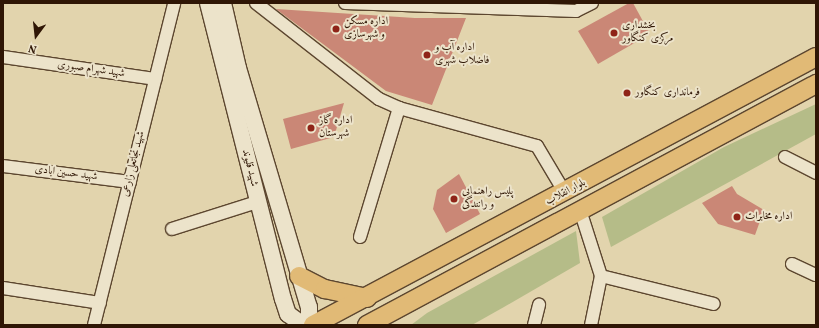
<!DOCTYPE html>
<html>
<head>
<meta charset="utf-8">
<style>
	body { margin:0 }
	#map { position:relative; width:819px; height:328px; overflow:hidden; background:#e2d4ad; font-family:Vollkorn,Amiri,serif }
	div>[style] { position:absolute }
	[style*='--x'] { left:calc(var(--x)*1px); top:calc(var(--y)*1px); width:calc(var(--w)*1px); rotate:calc(var(--a)*1deg) }
	.green>* { inset:0; background:#b5bc88 }
	.building>* { inset:0; background:#ca8776 }
	.roads { filter:drop-shadow(1px 0 #5c462f) drop-shadow(-1px 0 #5c462f) drop-shadow(0 1px #5c462f) drop-shadow(0 -1px #5c462f) }
	.street>* { height:12px; margin:-6px; padding:0 6px; transform-origin:6px; border-radius:6px; background:#ece3ca }
	.secondary>* { height:16px; margin:-8px; padding:0 8px; transform-origin:8px; border-radius:8px; background:#ece3ca }
	.primary>* { height:18px; margin:-9px; padding:0 9px; transform-origin:9px; border-radius:9px; background:#e1ba76 }
	.dots>* { width:11px; height:11px; translate:-50% -50%; box-sizing:border-box; border:2px solid #ece3ca; border-radius:50% }
	span { translate:-50% -50%; white-space:nowrap; text-align:center; line-height:1.15; -webkit-text-stroke:4px #ece3ca; paint-order:stroke }
	.poi-label { font-size:11px; color:#2f1605 }
	.left { translate:0 -50%; text-align:left }
	.street-label { font-size:11px; color:#2f1605 }
	.frame { position:absolute; inset:0; border:4px solid #2f1605; pointer-events:none }
	.north { position:absolute; left:16px; top:16px; width:40px; height:40px; -webkit-text-stroke:3px #ece3ca; paint-order:stroke; rotate:195deg; font-size:11px; font-weight:700; line-height:16px; text-align:center; color:#2f1605 }
	.north::after { content:''; display:block; margin:auto; width:14px; height:18px; background:#2f1605; clip-path:polygon(50% 0,100% 100%,50% 72%,0 100%) }
</style>
</head>
<body>
<div id="map">
	<div class="green">
		<i style="clip-path:polygon(816px 104px,816px 134px,611px 247px,602px 217px,724px 147px)"></i>
		<i style="clip-path:polygon(576px 231px,580px 263px,504px 307px,472px 325px,411px 325px,427px 313px)"></i>
	</div>
	<div class="building">
		<i style="clip-path:polygon(629px 3px,633px 3px,650px 34px,598px 64px,578px 31px)"></i>
		<i style="clip-path:polygon(276px 9px,415px 18px,466px 18px,432px 105px,386px 91px)"></i>
		<i style="clip-path:polygon(344px 103px,334px 137px,291px 149px,283px 119px)"></i>
		<i style="clip-path:polygon(459px 174px,480px 214px,446px 233px,433px 209px,437px 190px)"></i>
		<i style="clip-path:polygon(732px 186px,737px 194px,764px 210px,755px 235px,718px 224px,702px 203px)"></i>
	</div>
	<div class="roads">
		<div class="street">
			<i style="--x:256;--y:3;--w:156;--a:38"></i>
			<i style="--x:379;--y:99;--w:22;--a:24"></i>
			<i style="--x:399;--y:108;--w:143;--a:15.4"></i>
			<i style="--x:537;--y:146;--w:55;--a:59.2"></i>
			<i style="--x:345;--y:3;--w:231;--a:2"></i>
			<i style="--x:576;--y:11;--w:18;--a:-27"></i>
			<i style="--x:3;--y:57;--w:154;--a:8.2"></i>
			<i style="--x:785;--y:157;--w:35;--a:27"></i>
			<i style="--x:3;--y:166;--w:128;--a:7.2"></i>
			<i style="--x:580;--y:210;--w:69;--a:72.3"></i>
			<i style="--x:601;--y:276;--w:50;--a:101.5"></i>
			<i style="--x:172;--y:229;--w:89;--a:-17.6"></i>
			<i style="--x:360;--y:237;--w:135;--a:-73.2"></i>
			<i style="--x:792;--y:264;--w:26;--a:25"></i>
			<i style="--x:601;--y:276;--w:116;--a:13.9"></i>
			<i style="--x:3;--y:288;--w:98;--a:8.8"></i>
			<i style="--x:94;--y:325;--w:332;--a:-76"></i>
			<i style="--x:534;--y:325;--w:21;--a:-76"></i>
		</div>
		<div class="secondary">
			<i style="--x:208;--y:3;--w:305;--a:75.8"></i>
			<i style="--x:283;--y:299;--w:16;--a:72"></i>
			<i style="--x:288;--y:314;--w:19;--a:36"></i>
			<i style="--x:223;--y:3;--w:67;--a:77"></i>
			<i style="--x:238;--y:68;--w:249;--a:73.5"></i>
			<i style="--x:309;--y:307;--w:18;--a:90"></i>
		</div>
		<div class="primary">
			<i style="--x:299;--y:276;--w:29;--a:27"></i>
			<i style="--x:325;--y:289;--w:43;--a:12.1"></i>
			<i style="--x:313;--y:325;--w:570;--a:-28.05"></i>
			<i style="--x:367;--y:325;--w:510;--a:-28.22"></i>
		</div>
	</div>
	<div class="dots">
		<i style="left:336px;top:29px;background:#8f2418"></i>
		<i style="left:614px;top:33px;background:#8f2418"></i>
		<i style="left:427px;top:55px;background:#8f2418"></i>
		<i style="left:627px;top:93px;background:#8f2418"></i>
		<i style="left:311px;top:128px;background:#8f2418"></i>
		<i style="left:454px;top:199px;background:#8f2418"></i>
		<i style="left:737px;top:217px;background:#8f2418"></i>
	</div>
	<div class="poi-label">
		<span class="left" style="left:344px;top:29px">اداره مسکن<br>و شهرسازی</span>
		<span class="left" style="left:622px;top:33px">بخشداری<br>مرکزی کنگاور</span>
		<span class="left" style="left:435px;top:55px">اداره آب و<br>فاضلاب شهری</span>
		<span class="left" style="left:635px;top:93px">فرمانداری کنگاور</span>
		<span class="left" style="left:319px;top:128px">اداره گاز<br>شهرستان</span>
		<span class="left" style="left:462px;top:199px">پلیس راهنمایی<br>و رانندگی</span>
		<span class="left" style="left:745px;top:217px">اداره مخابرات</span>
	</div>
	<div class="street-label">
		<span style="left:91px;top:70px;rotate:8deg">شهید شهرام صبوری</span>
		<span style="left:134px;top:164px;rotate:-76deg">شهید نجاتعلی زارعی</span>
		<span style="left:249px;top:168px;rotate:76deg">شهید قلیوند</span>
		<span style="left:66px;top:174px;rotate:7deg">شهید حسین ابادی</span>
		<span style="left:566px;top:193px;rotate:-28deg">بلوار انقلاب</span>
	</div>
	<div class="frame"></div>
	<div class="north">N</div>
</div>
</body>
</html>
